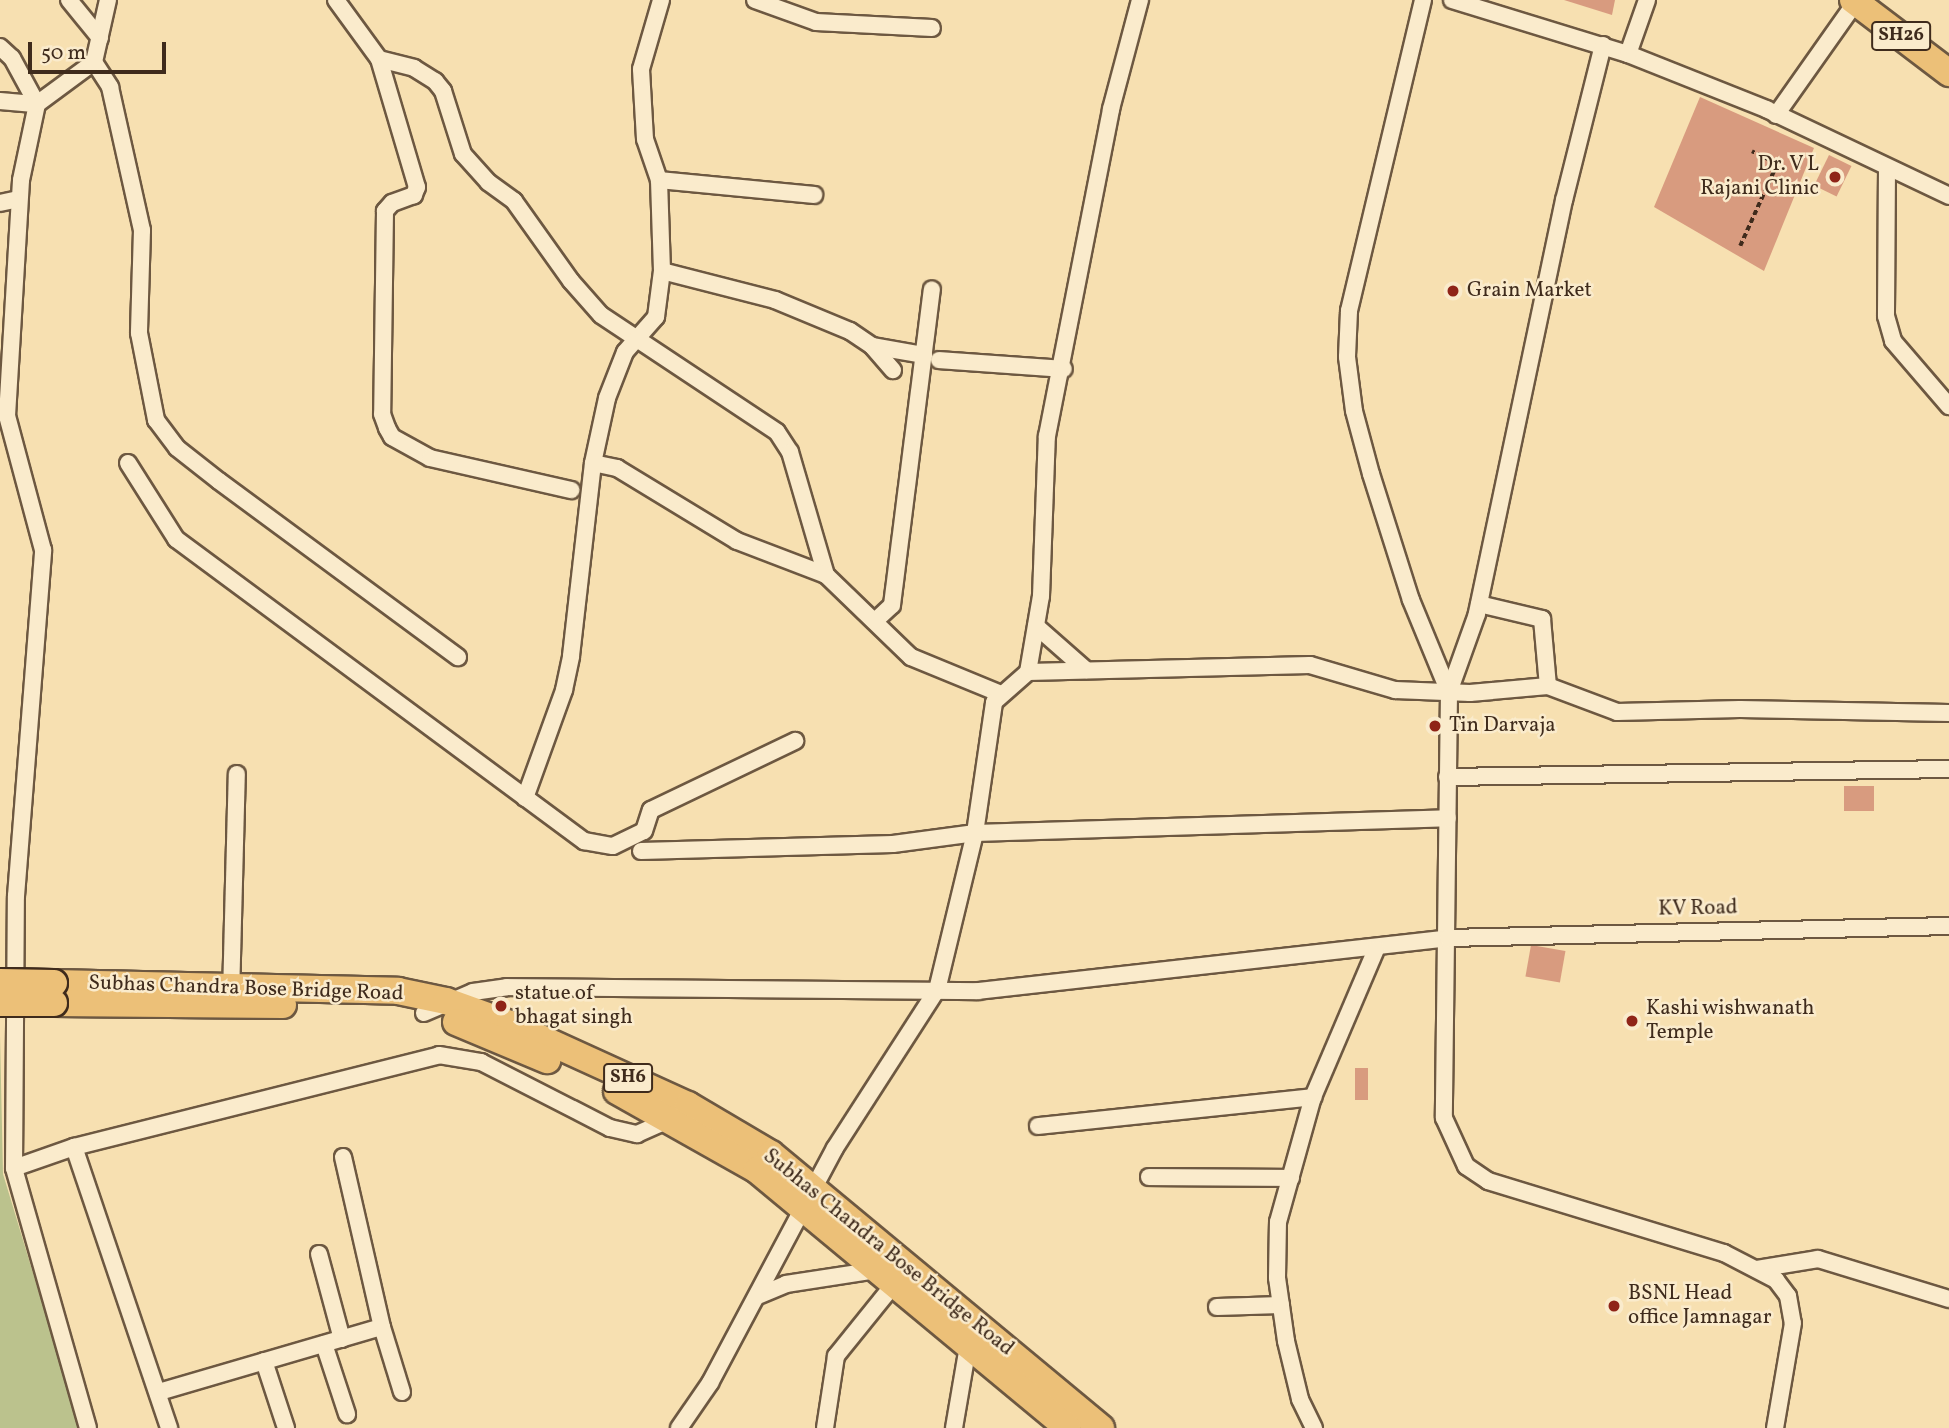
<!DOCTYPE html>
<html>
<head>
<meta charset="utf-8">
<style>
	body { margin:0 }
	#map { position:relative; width:1949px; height:1428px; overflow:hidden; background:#f7e0b1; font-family:Vollkorn,serif }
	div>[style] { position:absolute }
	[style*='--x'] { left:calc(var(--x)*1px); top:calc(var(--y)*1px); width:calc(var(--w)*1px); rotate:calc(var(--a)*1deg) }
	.green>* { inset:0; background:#bbc28d }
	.building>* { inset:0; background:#d89b7f; transform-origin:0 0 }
	.path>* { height:3.5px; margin-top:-1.75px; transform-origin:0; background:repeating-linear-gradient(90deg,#3f2b1c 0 5px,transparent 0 8.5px) }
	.roads { filter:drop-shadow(2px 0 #6d5841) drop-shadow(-2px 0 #6d5841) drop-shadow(0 2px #6d5841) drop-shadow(0 -2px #6d5841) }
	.street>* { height:16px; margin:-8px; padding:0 8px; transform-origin:8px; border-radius:8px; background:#faebcc }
	.primary>* { height:26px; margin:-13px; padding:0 13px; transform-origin:13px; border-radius:13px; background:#ecc078 }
	.bridges { filter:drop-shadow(2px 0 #3f2b1c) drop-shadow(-2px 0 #3f2b1c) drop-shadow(0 2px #3f2b1c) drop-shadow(0 -2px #3f2b1c) }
	.primary-bridge>* { height:26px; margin:-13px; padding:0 13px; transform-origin:13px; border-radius:13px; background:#ecc078 }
	.dots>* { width:19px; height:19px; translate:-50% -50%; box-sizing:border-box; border:4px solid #faebcc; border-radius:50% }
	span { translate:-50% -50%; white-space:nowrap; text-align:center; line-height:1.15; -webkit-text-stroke:5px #faebcc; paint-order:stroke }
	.shield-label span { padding:2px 5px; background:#faebcc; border:2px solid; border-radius:5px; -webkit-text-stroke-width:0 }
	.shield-label { font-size:19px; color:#3f2b1c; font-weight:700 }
	.poi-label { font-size:21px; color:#3f2b1c }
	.right { translate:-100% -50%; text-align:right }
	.left { translate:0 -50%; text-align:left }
	.street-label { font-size:21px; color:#3f2b1c }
	.scale { position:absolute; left:28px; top:42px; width:138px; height:32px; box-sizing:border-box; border:4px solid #3f2b1c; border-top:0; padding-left:9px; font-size:21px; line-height:24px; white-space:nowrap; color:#3f2b1c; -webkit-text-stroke:5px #faebcc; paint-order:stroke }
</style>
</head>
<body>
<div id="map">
	<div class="green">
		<i style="clip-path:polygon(0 1035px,3px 1174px,80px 1428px,0 1428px)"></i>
	</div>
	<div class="building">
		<i style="clip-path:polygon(1564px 0,1615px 0,1612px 15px)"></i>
		<i style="clip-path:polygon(1700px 97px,1814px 148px,1764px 271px,1654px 207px)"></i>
		<i style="left:1829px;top:155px;width:25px;height:34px;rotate:26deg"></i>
		<i style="left:1844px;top:786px;width:30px;height:25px"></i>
		<i style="left:1531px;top:945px;width:35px;height:32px;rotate:10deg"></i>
		<i style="left:1355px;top:1068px;width:13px;height:32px"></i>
	</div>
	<div class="path">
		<i style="--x:1740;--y:246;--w:90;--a:-65.7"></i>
		<i style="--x:1777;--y:164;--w:28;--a:-154"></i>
	</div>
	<div class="roads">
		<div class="street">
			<i style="--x:69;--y:0;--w:49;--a:50.8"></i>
			<i style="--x:336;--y:0;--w:73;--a:53.9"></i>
			<i style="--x:379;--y:59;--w:134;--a:73.5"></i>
			<i style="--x:417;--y:187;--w:9;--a:111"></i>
			<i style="--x:414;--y:195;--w:23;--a:160"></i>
			<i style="--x:392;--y:203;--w:11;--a:131"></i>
			<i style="--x:385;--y:211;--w:203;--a:90.8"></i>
			<i style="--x:382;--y:414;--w:15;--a:70"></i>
			<i style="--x:387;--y:428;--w:10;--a:61"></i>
			<i style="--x:392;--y:437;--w:43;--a:28.9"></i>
			<i style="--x:430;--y:458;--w:145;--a:12.8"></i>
			<i style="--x:755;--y:0;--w:65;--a:19.8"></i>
			<i style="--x:816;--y:22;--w:116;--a:3"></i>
			<i style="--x:1423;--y:0;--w:320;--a:103.4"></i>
			<i style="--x:1349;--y:311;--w:46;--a:92.5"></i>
			<i style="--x:1347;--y:357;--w:54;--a:82.6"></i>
			<i style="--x:1354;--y:411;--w:65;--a:74.9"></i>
			<i style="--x:1371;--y:474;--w:132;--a:72.4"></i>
			<i style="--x:1411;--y:600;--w:100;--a:67.6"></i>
			<i style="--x:1452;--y:0;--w:184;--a:17.1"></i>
			<i style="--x:1628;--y:54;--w:149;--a:21.7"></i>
			<i style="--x:1766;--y:109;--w:203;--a:25.4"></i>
			<i style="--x:1603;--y:45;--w:160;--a:104.1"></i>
			<i style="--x:1564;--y:200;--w:423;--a:101.9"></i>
			<i style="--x:1477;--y:614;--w:83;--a:109.7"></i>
			<i style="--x:1449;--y:692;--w:426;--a:90.7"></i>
			<i style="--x:1444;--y:1118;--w:53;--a:65.4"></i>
			<i style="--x:1466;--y:1166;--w:27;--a:34"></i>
			<i style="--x:1488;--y:1181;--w:247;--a:17"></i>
			<i style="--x:1724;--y:1253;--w:59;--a:27.4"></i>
			<i style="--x:1776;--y:1280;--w:20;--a:53"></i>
			<i style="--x:1788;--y:1296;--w:27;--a:80"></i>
			<i style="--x:1793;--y:1323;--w:107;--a:99.7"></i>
			<i style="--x:0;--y:47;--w:16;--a:43"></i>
			<i style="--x:12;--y:58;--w:52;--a:61.5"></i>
			<i style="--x:1628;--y:54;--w:57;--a:-70.6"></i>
			<i style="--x:379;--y:59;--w:36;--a:14"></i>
			<i style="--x:414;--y:68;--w:25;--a:32"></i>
			<i style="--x:435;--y:81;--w:13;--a:51"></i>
			<i style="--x:443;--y:91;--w:66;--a:72.4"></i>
			<i style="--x:463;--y:154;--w:38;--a:48"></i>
			<i style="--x:488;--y:182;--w:32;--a:36"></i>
			<i style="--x:514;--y:201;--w:98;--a:54.5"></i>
			<i style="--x:571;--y:281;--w:45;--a:48.6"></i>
			<i style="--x:601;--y:315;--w:211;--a:33.6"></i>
			<i style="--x:777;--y:432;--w:24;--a:57"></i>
			<i style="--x:790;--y:452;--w:128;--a:73.7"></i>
			<i style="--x:826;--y:575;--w:118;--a:44"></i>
			<i style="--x:911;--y:657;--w:97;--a:22.3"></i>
			<i style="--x:94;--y:62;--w:30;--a:57"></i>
			<i style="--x:110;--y:87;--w:147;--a:77.4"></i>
			<i style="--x:142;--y:230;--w:103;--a:91.7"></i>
			<i style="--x:139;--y:333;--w:89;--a:78.9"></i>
			<i style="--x:156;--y:420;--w:35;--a:53"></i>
			<i style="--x:177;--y:448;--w:53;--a:38.2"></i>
			<i style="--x:219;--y:481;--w:297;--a:36.4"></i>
			<i style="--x:0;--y:101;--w:37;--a:5"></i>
			<i style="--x:1776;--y:115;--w:141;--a:-54.8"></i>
			<i style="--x:1887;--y:169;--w:147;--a:90.4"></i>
			<i style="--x:1886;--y:316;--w:26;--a:74"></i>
			<i style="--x:1893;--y:341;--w:86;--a:49.3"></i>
			<i style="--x:659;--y:180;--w:156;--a:5.5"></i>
			<i style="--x:0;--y:203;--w:19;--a:-12"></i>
			<i style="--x:662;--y:271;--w:117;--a:14.4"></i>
			<i style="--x:775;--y:300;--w:81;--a:22.5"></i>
			<i style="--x:850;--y:331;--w:27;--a:34"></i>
			<i style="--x:872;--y:346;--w:32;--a:49"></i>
			<i style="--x:872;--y:346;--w:53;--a:9.8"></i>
			<i style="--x:939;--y:360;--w:125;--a:4.1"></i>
			<i style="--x:128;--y:463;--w:90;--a:57.7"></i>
			<i style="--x:176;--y:539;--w:508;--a:36.51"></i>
			<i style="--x:584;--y:841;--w:29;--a:10"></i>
			<i style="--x:613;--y:846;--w:34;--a:-26"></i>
			<i style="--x:644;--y:831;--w:22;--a:-72"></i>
			<i style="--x:651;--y:810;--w:160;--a:-25.6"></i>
			<i style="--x:593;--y:463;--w:25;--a:12"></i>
			<i style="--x:617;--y:468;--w:140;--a:31.3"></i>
			<i style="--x:737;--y:541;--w:95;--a:20.9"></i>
			<i style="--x:1479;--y:604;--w:65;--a:13.4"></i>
			<i style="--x:1542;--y:619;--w:67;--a:84.9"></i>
			<i style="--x:875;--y:621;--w:23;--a:-43"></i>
			<i style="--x:892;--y:605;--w:318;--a:-82.8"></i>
			<i style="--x:1036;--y:626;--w:67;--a:41.3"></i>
			<i style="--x:1028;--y:672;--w:77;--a:-80.3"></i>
			<i style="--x:1041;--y:596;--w:160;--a:-87.9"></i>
			<i style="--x:1047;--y:436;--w:333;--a:-78.9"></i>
			<i style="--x:1111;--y:109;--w:113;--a:-75.1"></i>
			<i style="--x:1447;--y:777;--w:502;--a:-0.91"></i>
			<i style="--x:525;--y:798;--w:115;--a:-70.1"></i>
			<i style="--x:564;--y:690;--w:35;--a:-78"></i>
			<i style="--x:571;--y:656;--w:194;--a:-83.5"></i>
			<i style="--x:593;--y:463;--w:66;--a:-77.8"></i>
			<i style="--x:607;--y:398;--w:49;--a:-68.6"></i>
			<i style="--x:625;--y:352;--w:47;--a:-48.5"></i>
			<i style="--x:656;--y:317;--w:46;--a:-82.6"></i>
			<i style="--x:662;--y:271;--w:91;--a:-91.9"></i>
			<i style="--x:659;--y:180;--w:43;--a:-108.9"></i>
			<i style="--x:645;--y:139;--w:70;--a:-93.3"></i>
			<i style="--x:641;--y:69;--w:72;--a:-73.8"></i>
			<i style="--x:641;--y:851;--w:252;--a:-1.6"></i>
			<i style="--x:893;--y:844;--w:83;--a:-7.6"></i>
			<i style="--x:975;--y:833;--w:473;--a:-1.8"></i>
			<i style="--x:231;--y:996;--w:222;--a:-88.5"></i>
			<i style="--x:424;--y:1013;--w:53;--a:-23.2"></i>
			<i style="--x:473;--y:992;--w:34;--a:-8"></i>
			<i style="--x:507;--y:987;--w:471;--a:0.5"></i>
			<i style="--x:978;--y:991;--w:473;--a:-6.4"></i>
			<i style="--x:1448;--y:938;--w:501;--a:-1.37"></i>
			<i style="--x:1038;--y:1126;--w:277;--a:-6"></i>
			<i style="--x:74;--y:1147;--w:297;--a:71.3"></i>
			<i style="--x:343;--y:1157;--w:174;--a:77.1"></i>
			<i style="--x:382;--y:1327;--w:68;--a:72.9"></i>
			<i style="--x:14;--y:1168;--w:64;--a:-19.3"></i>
			<i style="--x:74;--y:1147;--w:376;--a:-14.1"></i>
			<i style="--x:439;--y:1055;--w:43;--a:9.5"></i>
			<i style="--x:481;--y:1062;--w:145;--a:27.1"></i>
			<i style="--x:610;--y:1128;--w:28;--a:13"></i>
			<i style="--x:637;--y:1134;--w:37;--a:-24"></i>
			<i style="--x:1149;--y:1177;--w:142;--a:0.4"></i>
			<i style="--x:319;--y:1254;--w:88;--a:74.9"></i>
			<i style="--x:1757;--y:1269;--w:62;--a:-9.3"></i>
			<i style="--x:1818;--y:1259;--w:137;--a:17"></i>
			<i style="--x:758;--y:1296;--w:30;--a:-23"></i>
			<i style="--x:786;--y:1284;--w:93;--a:-8.7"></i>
			<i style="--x:1217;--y:1307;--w:64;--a:-1.8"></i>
			<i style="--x:324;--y:1344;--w:74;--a:71.8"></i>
			<i style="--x:264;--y:1361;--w:71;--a:71.8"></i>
			<i style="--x:159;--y:1392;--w:232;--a:-16.3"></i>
			<i style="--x:88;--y:1428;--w:270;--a:-105.9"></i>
			<i style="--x:14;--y:1168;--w:272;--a:-89.6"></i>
			<i style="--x:16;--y:896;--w:347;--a:-85.5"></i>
			<i style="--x:43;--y:550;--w:139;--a:-105"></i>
			<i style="--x:7;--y:416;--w:236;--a:-86.6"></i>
			<i style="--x:21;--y:180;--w:78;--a:-78.1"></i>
			<i style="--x:37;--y:104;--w:71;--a:-36.4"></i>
			<i style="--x:94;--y:62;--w:64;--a:-77.3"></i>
			<i style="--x:679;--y:1428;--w:55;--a:-55.4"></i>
			<i style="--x:710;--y:1383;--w:266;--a:-62"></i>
			<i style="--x:835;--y:1148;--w:188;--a:-57.2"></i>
			<i style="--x:937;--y:990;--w:162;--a:-76.4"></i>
			<i style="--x:975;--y:833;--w:132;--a:-81.7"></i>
			<i style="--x:994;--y:702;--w:45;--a:-41.4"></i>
			<i style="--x:1028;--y:672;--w:282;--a:-1.4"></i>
			<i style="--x:1310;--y:665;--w:89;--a:16.4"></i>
			<i style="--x:1395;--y:690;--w:75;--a:2.3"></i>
			<i style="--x:1470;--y:693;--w:78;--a:-5.1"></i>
			<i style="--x:1548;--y:686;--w:74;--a:20.6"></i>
			<i style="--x:1617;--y:712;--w:123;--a:-1.4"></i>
			<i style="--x:1740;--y:709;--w:209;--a:1.1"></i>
			<i style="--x:825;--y:1428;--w:73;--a:-81.3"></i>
			<i style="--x:836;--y:1356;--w:94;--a:-51.1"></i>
			<i style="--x:954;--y:1428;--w:83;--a:-80.3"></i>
			<i style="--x:1314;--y:1428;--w:32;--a:-116"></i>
			<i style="--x:1300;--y:1399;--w:60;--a:-103.6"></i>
			<i style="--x:1286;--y:1341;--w:64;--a:-98.1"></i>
			<i style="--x:1277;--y:1278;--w:56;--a:-89"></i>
			<i style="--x:1278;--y:1222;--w:130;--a:-74.4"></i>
			<i style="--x:1313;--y:1097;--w:161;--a:-66.9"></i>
		</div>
		<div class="primary">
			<i style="--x:1853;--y:0;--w:121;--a:37.2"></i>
			<i style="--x:54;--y:983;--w:344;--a:1.3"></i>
			<i style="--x:398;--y:991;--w:49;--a:11.8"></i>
			<i style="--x:446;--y:1001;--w:68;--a:19.8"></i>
			<i style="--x:510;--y:1024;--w:196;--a:24.5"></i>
			<i style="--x:688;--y:1105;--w:96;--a:30.6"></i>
			<i style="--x:771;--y:1154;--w:429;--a:39.7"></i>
			<i style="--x:54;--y:1003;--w:229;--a:0.5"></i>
			<i style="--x:456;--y:1022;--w:99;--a:22.7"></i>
			<i style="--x:617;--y:1091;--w:161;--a:29.4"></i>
			<i style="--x:757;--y:1170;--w:404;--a:39.7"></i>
		</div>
	</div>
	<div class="bridges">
		<div class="primary-bridge">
			<i style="--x:0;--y:982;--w:54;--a:1.1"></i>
			<i style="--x:0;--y:1003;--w:54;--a:0"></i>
		</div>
	</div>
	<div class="dots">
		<i style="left:1835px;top:177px;background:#8f2418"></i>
		<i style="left:1453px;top:291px;background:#8f2418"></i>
		<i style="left:1435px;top:726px;background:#8f2418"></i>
		<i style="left:501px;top:1006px;background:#8f2418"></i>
		<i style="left:1632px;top:1021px;background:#8f2418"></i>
		<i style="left:1614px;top:1306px;background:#8f2418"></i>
	</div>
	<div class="shield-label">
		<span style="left:1901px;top:36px">SH26</span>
		<span style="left:628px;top:1078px">SH6</span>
	</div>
	<div class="poi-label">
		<span class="right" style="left:1819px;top:177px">Dr. V L<br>Rajani Clinic</span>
		<span class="left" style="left:1467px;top:291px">Grain Market</span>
		<span class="left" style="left:1449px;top:726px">Tin Darvaja</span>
		<span class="left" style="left:515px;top:1006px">statue of<br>bhagat singh</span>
		<span class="left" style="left:1646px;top:1021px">Kashi wishwanath<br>Temple</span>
		<span class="left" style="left:1628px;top:1306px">BSNL Head<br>office Jamnagar</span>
	</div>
	<div class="street-label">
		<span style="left:1698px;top:909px;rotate:-1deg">KV Road</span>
		<span style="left:246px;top:989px;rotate:2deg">Subhas Chandra Bose Bridge Road</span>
		<span style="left:888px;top:1253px;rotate:39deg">Subhas Chandra Bose Bridge Road</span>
	</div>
	<div class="scale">50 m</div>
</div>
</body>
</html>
